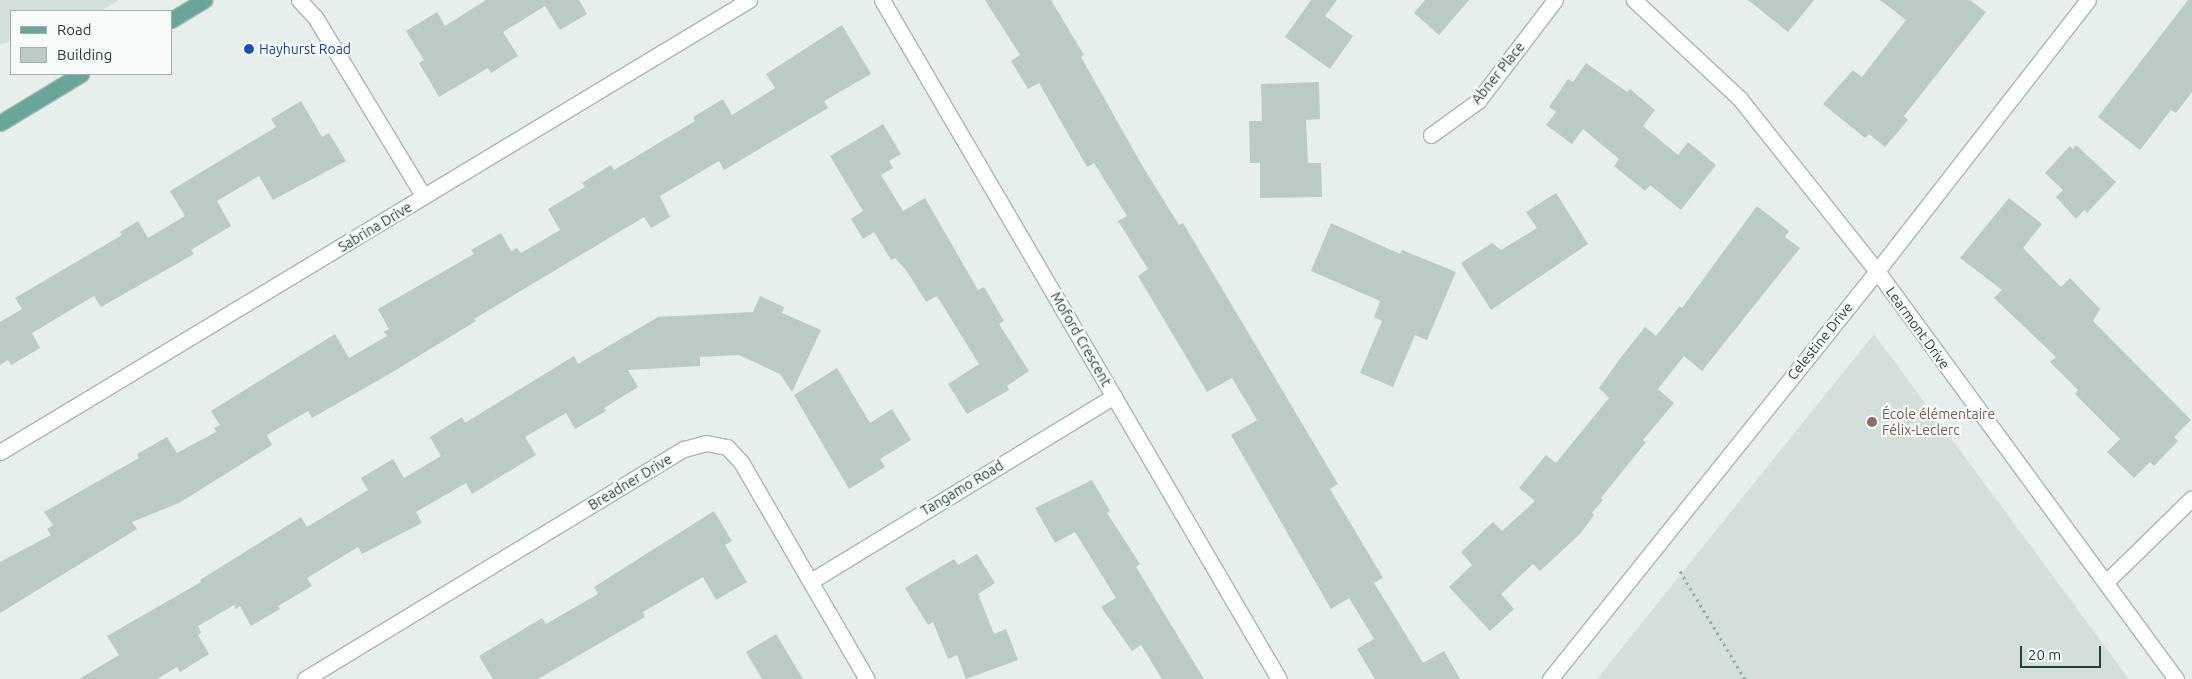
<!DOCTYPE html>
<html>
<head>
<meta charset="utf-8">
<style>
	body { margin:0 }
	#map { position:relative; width:2192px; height:679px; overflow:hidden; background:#e6efeb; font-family:Ubuntu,sans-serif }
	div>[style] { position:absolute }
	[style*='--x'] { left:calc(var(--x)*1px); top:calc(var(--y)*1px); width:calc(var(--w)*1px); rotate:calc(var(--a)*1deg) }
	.built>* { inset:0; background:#d4dfda }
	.building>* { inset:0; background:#bbcac5 }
	.path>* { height:3px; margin-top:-1.5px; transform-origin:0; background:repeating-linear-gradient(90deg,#85b3a7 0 2.5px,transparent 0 6.5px) }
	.roads { filter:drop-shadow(1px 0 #a8b8b3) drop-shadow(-1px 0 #a8b8b3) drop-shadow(0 1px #a8b8b3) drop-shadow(0 -1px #a8b8b3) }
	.minor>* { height:15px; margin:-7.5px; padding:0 7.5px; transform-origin:7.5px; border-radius:7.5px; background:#fff }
	.major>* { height:15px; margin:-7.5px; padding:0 7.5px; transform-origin:7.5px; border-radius:7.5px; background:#69a699 }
	.dots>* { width:14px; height:14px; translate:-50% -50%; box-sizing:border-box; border:2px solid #f7fbf9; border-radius:50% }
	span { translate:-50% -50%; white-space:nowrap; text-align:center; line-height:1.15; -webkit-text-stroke:4.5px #f7fbf9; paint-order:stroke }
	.transit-label { font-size:14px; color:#164399 }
	.left { translate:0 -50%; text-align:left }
	.street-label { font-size:14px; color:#23423c }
	.education-label { font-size:14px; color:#785e54 }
	.legend { position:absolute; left:10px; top:10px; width:162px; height:65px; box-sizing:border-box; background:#f7fbf9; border:1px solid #a2b1ad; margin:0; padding:6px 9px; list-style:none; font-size:15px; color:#23423c }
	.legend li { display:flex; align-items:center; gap:10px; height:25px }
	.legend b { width:25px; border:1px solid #a2b1ad }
	.scale { position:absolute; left:2020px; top:646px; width:81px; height:22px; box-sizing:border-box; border:2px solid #23423c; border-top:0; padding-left:6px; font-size:15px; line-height:18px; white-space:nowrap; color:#23423c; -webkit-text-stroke:4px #f7fbf9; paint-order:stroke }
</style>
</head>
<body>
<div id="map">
	<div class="built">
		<i style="clip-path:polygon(0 0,119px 0,101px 11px,11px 11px,11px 41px,0 44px)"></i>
		<i style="clip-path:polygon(1874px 334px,2129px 679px,1597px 679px,1677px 579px)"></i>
	</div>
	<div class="building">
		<i style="clip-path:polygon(486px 0,579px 0,587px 14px,560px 30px,545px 6px,503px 32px,518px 56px,491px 73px,488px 68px,439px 97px,419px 63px,424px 60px,406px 31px,437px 12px,445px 26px)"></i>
		<i style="clip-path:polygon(985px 0,1051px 0,1084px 55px,1081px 57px,1143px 167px,1179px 225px,1183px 223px,1338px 484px,1330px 489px,1383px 578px,1374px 583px,1389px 607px,1423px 663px,1444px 651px,1460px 679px,1375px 679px,1357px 649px,1374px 639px,1349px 598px,1331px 609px,1231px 435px,1257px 420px,1232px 378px,1207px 392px,1138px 276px,1148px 269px,1118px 221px,1127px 216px,1094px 163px,1087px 167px,1039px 83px,1028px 89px,1011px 61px,1020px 55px)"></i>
		<i style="clip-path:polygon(1311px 0,1337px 0,1325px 16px,1353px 36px,1330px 69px,1285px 37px)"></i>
		<i style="clip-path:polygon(1425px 0,1469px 0,1439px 35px,1414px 13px)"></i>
		<i style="clip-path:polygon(1748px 0,1814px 0,1788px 32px)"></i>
		<i style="clip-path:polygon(1880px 0,1970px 0,1986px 12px,1904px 116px,1908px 120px,1885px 147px,1869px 134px,1865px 138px,1823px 104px,1853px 70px,1862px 77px,1906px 20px)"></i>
		<i style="clip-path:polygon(2188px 0,2192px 0,2192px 92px,2176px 113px,2171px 110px,2140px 150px,2098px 117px)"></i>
		<i style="clip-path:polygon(842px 25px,871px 74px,824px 101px,828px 108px,724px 170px,719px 161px,660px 196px,670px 217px,651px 228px,644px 217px,474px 319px,476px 321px,391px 373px,312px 418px,308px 411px,267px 435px,272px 445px,179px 503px,132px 522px,137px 529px,0 613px,0 562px,51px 535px,47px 529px,53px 525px,44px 512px,139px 458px,137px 454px,167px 437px,177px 453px,216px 432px,214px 428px,220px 425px,211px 411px,335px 334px,349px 358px,387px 336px,384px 332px,389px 329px,378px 309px,474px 254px,471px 250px,501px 233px,511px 251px,517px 248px,521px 253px,560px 230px,548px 209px,585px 187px,582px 183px,611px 165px,614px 170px,695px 121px,693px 117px,723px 99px,732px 115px,775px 88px,766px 74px)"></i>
		<i style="clip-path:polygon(1586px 63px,1627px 92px,1630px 89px,1655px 110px,1643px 126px,1678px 155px,1688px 142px,1716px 165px,1681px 210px,1650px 185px,1645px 191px,1614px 166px,1619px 159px,1583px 129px,1572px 144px,1546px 125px,1556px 112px,1549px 107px,1568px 79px,1573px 82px)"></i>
		<i style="clip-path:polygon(1319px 82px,1320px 119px,1306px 120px,1308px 163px,1321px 163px,1322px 197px,1260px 198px,1260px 163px,1250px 163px,1249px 121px,1262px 121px,1261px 84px)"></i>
		<i style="clip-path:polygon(301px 101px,322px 137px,329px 133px,346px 161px,273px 200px,259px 176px,217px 201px,231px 226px,191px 250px,194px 254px,101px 307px,94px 296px,32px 333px,40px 348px,11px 365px,8px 360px,0 365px,0 322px,22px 309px,15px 298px,122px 235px,120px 232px,138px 221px,148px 238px,185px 216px,170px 191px,276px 127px,271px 119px)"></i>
		<i style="clip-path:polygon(883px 124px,901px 154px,889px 161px,893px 168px,881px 175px,903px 211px,925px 198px,978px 290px,984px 287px,1004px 321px,999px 324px,1029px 371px,1007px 386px,1009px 390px,967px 414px,948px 384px,979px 364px,937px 296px,926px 302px,906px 270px,895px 258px,891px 260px,874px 232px,863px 239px,851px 219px,863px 211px,830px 156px)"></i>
		<i style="clip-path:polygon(2076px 145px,2116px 182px,2087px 213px,2084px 210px,2076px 219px,2056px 197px,2063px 190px,2045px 173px,2070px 146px,2073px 149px)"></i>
		<i style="clip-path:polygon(1556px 193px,1588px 244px,1491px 310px,1461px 263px,1492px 243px,1501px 250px,1537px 228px,1526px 212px)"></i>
		<i style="clip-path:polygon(2009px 198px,2042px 224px,2023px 248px,2061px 287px,2070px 278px,2100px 309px,2093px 321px,2191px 420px,2174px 437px,2178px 441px,2154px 466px,2150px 462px,2134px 478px,2107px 452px,2120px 439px,2075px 394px,2078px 390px,2050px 362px,2056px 357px,1994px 298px,2002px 290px,1960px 258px)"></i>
		<i style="clip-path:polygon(1757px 206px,1789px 231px,1785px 237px,1800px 248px,1702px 371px,1684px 356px,1658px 389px,1674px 403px,1643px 440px,1646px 442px,1601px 498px,1603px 500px,1592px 513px,1594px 515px,1580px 534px,1540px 571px,1533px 564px,1501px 594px,1514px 609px,1490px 631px,1449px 587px,1472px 565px,1461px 552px,1493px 522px,1502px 531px,1535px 501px,1519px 488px,1546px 455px,1556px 463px,1609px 398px,1599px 388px,1619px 360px,1645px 327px,1656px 336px,1680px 306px,1682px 308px)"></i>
		<i style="clip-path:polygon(1331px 223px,1400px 254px,1402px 250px,1456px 272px,1427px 340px,1415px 335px,1393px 387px,1360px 373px,1382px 321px,1374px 317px,1380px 301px,1311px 271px)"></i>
		<i style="clip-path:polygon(760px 296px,784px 307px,782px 313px,821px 330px,792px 392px,780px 374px,739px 355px,700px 357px,700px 366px,628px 370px,638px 387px,604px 408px,606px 411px,575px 429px,566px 413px,525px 437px,536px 455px,472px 494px,466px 483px,416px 512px,422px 523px,362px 554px,358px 547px,307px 578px,312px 586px,278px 606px,280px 609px,251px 626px,240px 606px,236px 609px,234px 605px,198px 626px,201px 633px,198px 635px,209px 654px,180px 672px,177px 667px,157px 679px,79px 679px,119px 655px,107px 636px,201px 582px,200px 580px,301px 517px,307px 527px,368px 490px,361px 478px,393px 459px,404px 478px,441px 456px,430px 437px,462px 417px,465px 423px,574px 356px,578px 364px,658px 317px,753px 312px)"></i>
		<i style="clip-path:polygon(837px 368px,870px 423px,892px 409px,911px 440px,880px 459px,885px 467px,849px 489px,794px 395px)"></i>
		<i style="clip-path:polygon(1092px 480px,1110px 511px,1107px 513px,1140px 564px,1136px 567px,1204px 679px,1162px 679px,1141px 645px,1132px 651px,1101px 607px,1116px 598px,1075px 532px,1055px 543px,1035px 508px)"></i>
		<i style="clip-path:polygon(714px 511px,732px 541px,725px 545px,747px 582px,716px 600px,703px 577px,643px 612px,645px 617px,538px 679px,493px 679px,479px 656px,542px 618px,546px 624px,598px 594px,594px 587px)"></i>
		<i style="clip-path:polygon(977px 554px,995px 583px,978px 594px,994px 634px,1006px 629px,1018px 660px,966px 679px,957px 655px,948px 659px,933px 622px,928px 625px,905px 588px,954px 559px,958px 565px)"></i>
		<i style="clip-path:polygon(776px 634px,803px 679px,762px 679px,746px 652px)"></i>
	</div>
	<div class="path">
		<i style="--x:1680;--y:571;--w:126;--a:59"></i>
	</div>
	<div class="roads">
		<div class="minor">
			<i style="--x:299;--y:0;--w:23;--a:47"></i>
			<i style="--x:315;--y:17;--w:210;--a:58.8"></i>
			<i style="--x:882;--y:0;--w:787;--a:59.69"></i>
			<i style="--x:1634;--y:0;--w:145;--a:43"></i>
			<i style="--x:1740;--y:99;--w:220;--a:51.5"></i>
			<i style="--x:1877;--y:271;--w:506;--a:53.76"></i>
			<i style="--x:1431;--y:135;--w:58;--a:-35.9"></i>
			<i style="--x:1478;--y:101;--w:127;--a:-52.7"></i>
			<i style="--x:0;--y:452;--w:875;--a:-31.11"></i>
			<i style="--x:811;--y:581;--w:355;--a:-31.4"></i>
			<i style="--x:2106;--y:582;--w:120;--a:-44.3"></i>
			<i style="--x:305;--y:679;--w:443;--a:-31.3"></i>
			<i style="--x:684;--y:449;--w:23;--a:-15"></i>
			<i style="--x:706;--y:443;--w:21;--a:11"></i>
			<i style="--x:727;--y:447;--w:21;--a:47"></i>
			<i style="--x:741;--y:462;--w:251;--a:59.9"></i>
			<i style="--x:1550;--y:679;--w:523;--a:-51.29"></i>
			<i style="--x:1877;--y:271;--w:343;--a:-52.1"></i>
		</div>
		<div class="major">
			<i style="--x:171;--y:20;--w:39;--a:-31"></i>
			<i style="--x:0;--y:123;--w:95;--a:-31.2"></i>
		</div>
	</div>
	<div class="dots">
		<i style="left:249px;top:49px;background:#1a4fb4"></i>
		<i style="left:1872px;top:422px;background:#8d6e63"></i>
	</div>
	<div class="transit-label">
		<span class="left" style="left:259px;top:49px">Hayhurst Road</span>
	</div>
	<div class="street-label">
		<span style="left:1498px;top:73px;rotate:-51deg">Abner Place</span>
		<span style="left:375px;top:227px;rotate:-31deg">Sabrina Drive</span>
		<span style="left:1918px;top:328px;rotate:54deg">Learmont Drive</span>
		<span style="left:1081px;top:339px;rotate:60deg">Moford Crescent</span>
		<span style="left:1820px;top:341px;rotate:-51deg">Celestine Drive</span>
		<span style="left:630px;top:482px;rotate:-31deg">Breadner Drive</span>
		<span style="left:962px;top:488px;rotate:-31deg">Tangamo Road</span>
	</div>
	<div class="education-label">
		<span class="left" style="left:1882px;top:422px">École élémentaire<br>Félix-Leclerc</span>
	</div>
	<ul class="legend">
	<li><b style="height:6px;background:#69a699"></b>Road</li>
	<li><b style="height:14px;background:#bbcac5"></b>Building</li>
	</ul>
	<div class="scale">20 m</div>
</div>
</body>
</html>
